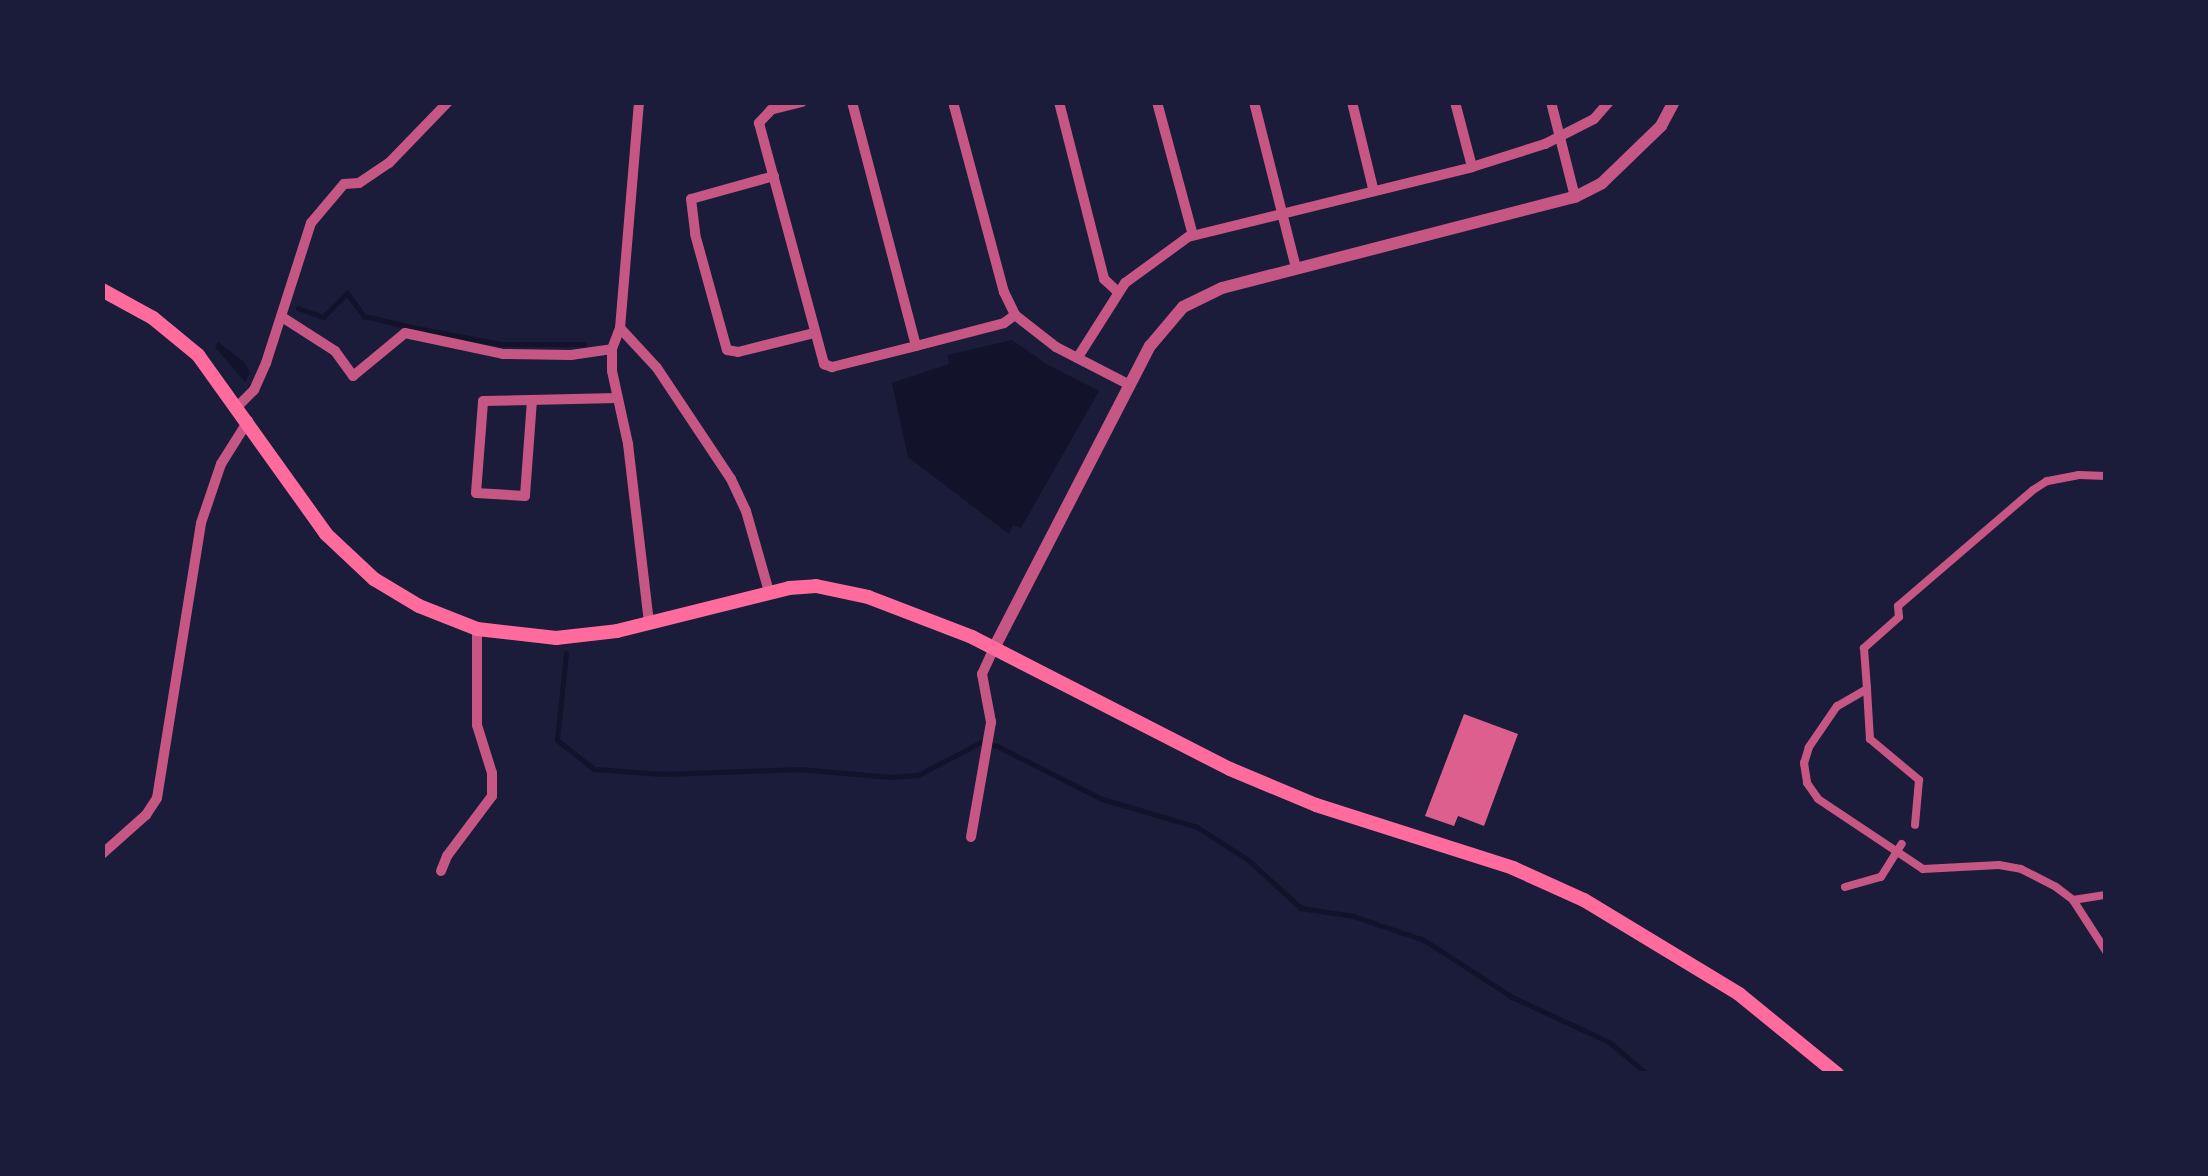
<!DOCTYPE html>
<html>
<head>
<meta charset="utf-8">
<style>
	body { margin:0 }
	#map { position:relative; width:2208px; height:1176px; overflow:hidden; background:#1b1b3a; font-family:Raleway,sans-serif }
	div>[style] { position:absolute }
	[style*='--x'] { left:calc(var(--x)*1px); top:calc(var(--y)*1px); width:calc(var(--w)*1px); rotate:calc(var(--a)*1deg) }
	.water>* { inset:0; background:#12122b }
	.stream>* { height:5px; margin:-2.5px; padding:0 2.5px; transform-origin:2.5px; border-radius:2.5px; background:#12122b }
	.building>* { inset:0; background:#dd5f8e }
	.pedestrian>* { height:8px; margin:-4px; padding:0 4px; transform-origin:4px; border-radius:4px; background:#c65784 }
	.minor>* { height:10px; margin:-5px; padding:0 5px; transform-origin:5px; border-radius:5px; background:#c65784 }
	.tertiary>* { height:12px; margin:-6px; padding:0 6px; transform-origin:6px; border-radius:6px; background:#c65784 }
	.secondary>* { height:14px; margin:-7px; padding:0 7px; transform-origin:7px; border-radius:7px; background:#ff6b9d }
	span { translate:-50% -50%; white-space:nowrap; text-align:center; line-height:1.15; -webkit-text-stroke:8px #1b1b3a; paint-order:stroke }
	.frame { position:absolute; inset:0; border:105px solid #1b1b3a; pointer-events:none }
</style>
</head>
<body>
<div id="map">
	<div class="water">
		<i style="clip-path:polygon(1012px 340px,1048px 365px,1099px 391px,1021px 528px,1013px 525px,1009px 534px,908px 457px,892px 383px,949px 364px,948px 355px)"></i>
		<i style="clip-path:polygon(218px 342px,244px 362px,250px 373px,245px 382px,215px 347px)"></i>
	</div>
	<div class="stream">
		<i style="--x:298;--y:308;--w:27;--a:20"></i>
		<i style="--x:323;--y:317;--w:34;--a:-45"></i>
		<i style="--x:347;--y:293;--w:29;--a:54"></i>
		<i style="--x:364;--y:316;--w:48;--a:13.2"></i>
		<i style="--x:411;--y:327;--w:91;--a:10.8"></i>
		<i style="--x:500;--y:344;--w:84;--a:0"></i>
		<i style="--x:566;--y:653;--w:87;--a:95.9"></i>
		<i style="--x:557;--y:740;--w:47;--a:38.1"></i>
		<i style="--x:594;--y:769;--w:70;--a:4.1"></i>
		<i style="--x:664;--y:774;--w:136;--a:-2.1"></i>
		<i style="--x:800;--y:769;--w:90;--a:5.1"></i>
		<i style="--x:890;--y:777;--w:28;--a:-4"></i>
		<i style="--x:918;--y:775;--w:71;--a:-27.6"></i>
		<i style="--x:981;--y:742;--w:16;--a:14"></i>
		<i style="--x:997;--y:746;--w:118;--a:26.8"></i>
		<i style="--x:1102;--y:799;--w:99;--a:16.4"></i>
		<i style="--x:1197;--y:827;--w:59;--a:32.6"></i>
		<i style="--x:1247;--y:859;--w:73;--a:42.2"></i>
		<i style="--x:1301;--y:908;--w:53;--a:8.7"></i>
		<i style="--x:1353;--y:916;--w:75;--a:18.7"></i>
		<i style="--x:1424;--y:940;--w:105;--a:32.9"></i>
		<i style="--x:1512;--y:997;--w:107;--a:24.9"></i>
		<i style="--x:1609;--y:1042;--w:50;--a:40.1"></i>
	</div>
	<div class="building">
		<i style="clip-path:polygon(1464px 714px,1518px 734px,1484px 826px,1458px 816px,1454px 826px,1425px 816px)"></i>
	</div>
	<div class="pedestrian">
		<i style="--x:2106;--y:476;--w:27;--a:-178"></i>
		<i style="--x:2079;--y:475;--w:33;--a:169"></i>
		<i style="--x:2047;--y:481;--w:17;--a:147"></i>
		<i style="--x:2033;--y:490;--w:178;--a:139.3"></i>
		<i style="--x:1898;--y:606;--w:11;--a:85"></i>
		<i style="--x:1899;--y:617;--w:47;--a:138.5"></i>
		<i style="--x:1864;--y:648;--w:41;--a:85.8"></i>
		<i style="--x:1867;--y:689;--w:34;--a:150"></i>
		<i style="--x:1837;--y:706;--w:50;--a:124.3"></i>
		<i style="--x:1809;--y:747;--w:17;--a:107"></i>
		<i style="--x:1804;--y:763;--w:20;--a:81"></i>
		<i style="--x:1807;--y:783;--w:19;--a:55"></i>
		<i style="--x:1818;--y:799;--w:126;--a:33.7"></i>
		<i style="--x:1923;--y:869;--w:76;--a:-3"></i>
		<i style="--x:1999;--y:865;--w:22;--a:10"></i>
		<i style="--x:2021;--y:869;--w:39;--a:27"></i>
		<i style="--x:2056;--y:887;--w:21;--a:37"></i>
		<i style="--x:2073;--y:900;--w:61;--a:57.1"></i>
		<i style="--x:1867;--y:689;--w:50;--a:86.6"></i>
		<i style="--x:1870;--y:739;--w:64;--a:39.9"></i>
		<i style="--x:1919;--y:780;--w:45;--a:95.1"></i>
		<i style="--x:1845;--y:887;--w:37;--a:-16"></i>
		<i style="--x:1881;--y:877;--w:39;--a:-58"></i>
		<i style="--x:2073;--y:900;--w:33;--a:-9"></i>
	</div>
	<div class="minor">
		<i style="--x:639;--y:102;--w:227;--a:94.8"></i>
		<i style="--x:620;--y:328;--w:54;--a:47.2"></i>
		<i style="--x:657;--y:368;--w:133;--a:56.3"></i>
		<i style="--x:731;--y:479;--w:35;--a:65"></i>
		<i style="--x:746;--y:511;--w:84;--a:74.1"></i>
		<i style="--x:802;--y:102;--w:32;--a:166"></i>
		<i style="--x:771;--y:110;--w:18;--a:133"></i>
		<i style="--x:759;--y:123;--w:250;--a:74.9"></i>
		<i style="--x:824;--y:364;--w:9;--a:21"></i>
		<i style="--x:832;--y:367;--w:87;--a:-14"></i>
		<i style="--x:916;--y:346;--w:91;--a:-14.6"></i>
		<i style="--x:1004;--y:323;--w:14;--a:-36"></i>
		<i style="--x:852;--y:102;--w:252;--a:75.3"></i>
		<i style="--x:953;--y:102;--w:197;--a:75"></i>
		<i style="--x:1004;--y:292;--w:25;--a:64"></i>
		<i style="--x:1015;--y:315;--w:52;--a:38"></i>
		<i style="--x:1056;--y:347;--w:83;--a:27.2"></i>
		<i style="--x:1059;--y:102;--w:183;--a:75.7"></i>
		<i style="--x:1104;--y:279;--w:19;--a:43"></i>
		<i style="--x:1157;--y:102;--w:138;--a:74.9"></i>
		<i style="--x:1254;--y:102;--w:171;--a:75.8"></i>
		<i style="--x:1352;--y:102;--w:89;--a:76.3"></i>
		<i style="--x:1455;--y:102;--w:67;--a:75.3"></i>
		<i style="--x:1551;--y:102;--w:98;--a:75.8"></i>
		<i style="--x:774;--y:176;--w:86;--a:164.5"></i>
		<i style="--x:691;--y:199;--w:35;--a:83"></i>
		<i style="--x:695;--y:234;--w:120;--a:74.6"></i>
		<i style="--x:727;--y:350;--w:11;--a:10"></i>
		<i style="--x:738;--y:352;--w:78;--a:-14"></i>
		<i style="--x:282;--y:317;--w:63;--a:32.7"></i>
		<i style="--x:335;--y:351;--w:31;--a:54"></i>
		<i style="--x:353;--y:376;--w:67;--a:-39.6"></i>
		<i style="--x:405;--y:333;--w:100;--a:12.1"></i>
		<i style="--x:503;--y:354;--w:68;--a:0.8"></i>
		<i style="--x:571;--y:355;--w:41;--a:-8.3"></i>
		<i style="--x:620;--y:328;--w:22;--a:111"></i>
		<i style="--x:612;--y:349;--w:22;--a:90"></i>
		<i style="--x:612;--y:371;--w:75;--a:77.6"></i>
		<i style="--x:628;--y:444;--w:181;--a:83.3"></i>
		<i style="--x:1078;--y:357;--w:88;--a:-57.6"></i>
		<i style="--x:1125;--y:283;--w:78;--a:-36.1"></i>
		<i style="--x:1188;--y:237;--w:292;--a:-13.8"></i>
		<i style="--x:1472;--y:167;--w:77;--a:-17.5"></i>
		<i style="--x:1545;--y:144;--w:55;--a:-27"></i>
		<i style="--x:1594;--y:119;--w:23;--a:-49"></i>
		<i style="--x:532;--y:400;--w:96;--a:94.2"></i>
		<i style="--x:525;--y:496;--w:49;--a:-176.5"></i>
		<i style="--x:476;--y:493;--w:92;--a:-85.6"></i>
		<i style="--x:483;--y:401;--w:134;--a:-1.3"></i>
		<i style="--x:238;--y:406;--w:23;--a:-45"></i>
		<i style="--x:254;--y:390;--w:30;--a:-66"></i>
		<i style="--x:266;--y:363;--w:147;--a:-72.2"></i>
		<i style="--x:311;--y:223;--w:51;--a:-49.8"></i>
		<i style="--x:344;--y:184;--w:15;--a:-4"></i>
		<i style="--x:359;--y:183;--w:36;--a:-34"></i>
		<i style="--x:389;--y:163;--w:85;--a:-46"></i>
		<i style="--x:971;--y:837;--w:117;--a:-80.1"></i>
		<i style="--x:991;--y:722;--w:49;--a:-100.6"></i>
		<i style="--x:982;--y:674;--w:29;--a:-65"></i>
		<i style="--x:102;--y:854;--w:59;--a:-41.6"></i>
		<i style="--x:146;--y:815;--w:20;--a:-57"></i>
		<i style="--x:157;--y:798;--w:278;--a:-80.9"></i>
		<i style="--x:201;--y:523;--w:62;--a:-71.3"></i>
		<i style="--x:221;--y:464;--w:51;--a:-57.9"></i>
		<i style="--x:441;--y:871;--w:16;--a:-68"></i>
		<i style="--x:447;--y:856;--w:75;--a:-53.1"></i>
		<i style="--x:492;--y:796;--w:23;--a:-90"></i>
		<i style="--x:492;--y:773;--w:50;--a:-107.4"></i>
		<i style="--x:477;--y:725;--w:96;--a:-90"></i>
	</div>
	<div class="tertiary">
		<i style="--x:994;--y:648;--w:340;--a:-62.7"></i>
		<i style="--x:1150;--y:346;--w:51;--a:-49.8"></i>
		<i style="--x:1183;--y:307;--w:43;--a:-26"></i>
		<i style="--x:1222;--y:288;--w:365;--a:-14.5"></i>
		<i style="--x:1575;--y:197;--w:30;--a:-27"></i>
		<i style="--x:1602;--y:183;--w:82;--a:-44"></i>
		<i style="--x:1661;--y:126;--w:27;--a:-62"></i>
	</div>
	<div class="secondary">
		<i style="--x:102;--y:290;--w:58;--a:28.8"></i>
		<i style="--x:153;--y:318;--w:58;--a:39.4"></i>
		<i style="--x:198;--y:355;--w:220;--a:54.4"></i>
		<i style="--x:326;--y:534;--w:66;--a:43.2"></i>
		<i style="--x:374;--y:579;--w:52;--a:31"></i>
		<i style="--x:419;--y:606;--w:62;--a:21.6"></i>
		<i style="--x:477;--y:629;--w:80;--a:6.5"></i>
		<i style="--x:556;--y:638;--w:61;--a:-6.5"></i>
		<i style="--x:617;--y:631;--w:177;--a:-14"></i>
		<i style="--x:789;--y:588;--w:27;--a:-4"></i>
		<i style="--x:816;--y:586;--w:53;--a:11.9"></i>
		<i style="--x:868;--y:597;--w:111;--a:21"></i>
		<i style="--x:972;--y:637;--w:290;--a:27.1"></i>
		<i style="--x:1230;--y:769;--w:93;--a:22.7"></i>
		<i style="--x:1316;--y:805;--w:207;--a:17.7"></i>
		<i style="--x:1513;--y:868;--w:78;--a:24.3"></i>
		<i style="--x:1584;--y:900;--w:181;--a:31.2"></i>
		<i style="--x:1739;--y:994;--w:127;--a:39.2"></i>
	</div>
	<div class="frame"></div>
</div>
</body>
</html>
